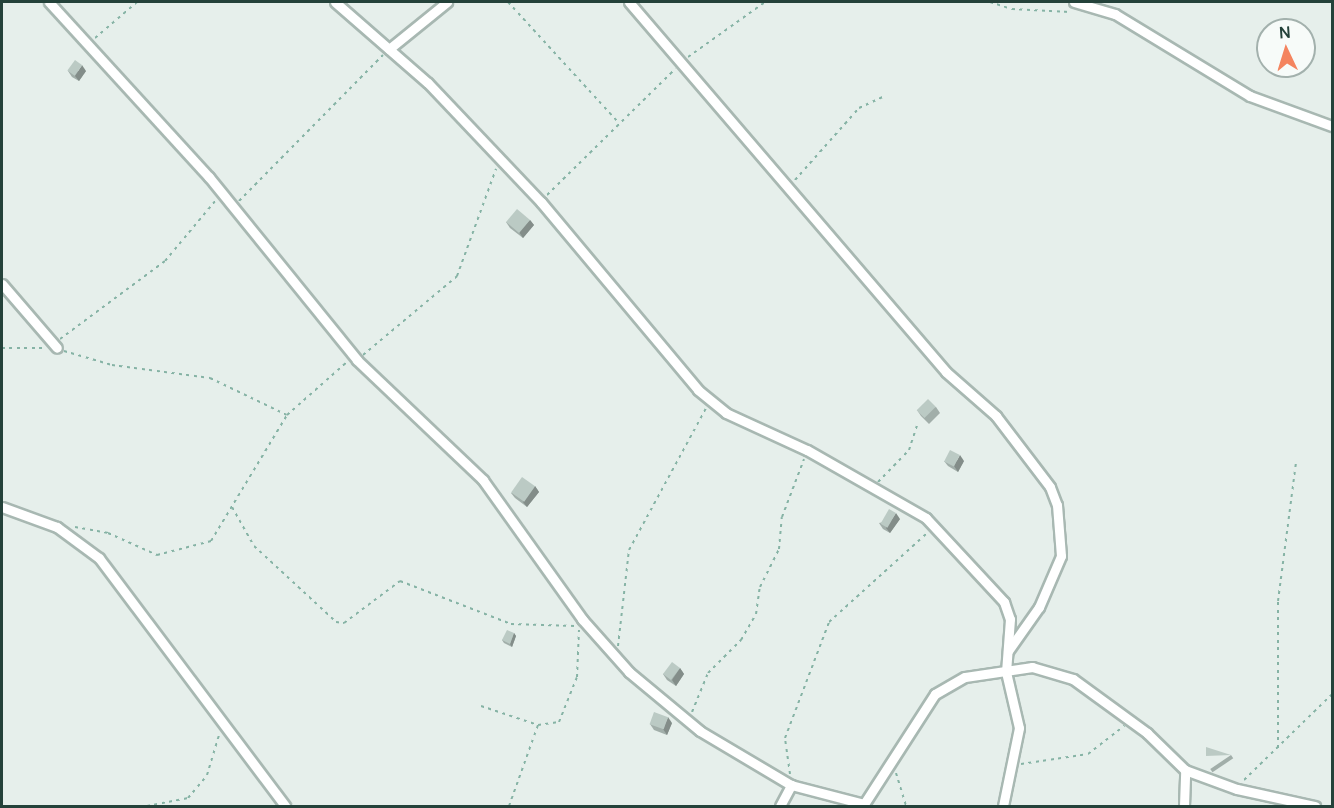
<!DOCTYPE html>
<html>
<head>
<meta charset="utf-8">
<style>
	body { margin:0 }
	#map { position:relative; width:1334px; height:808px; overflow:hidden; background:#e6efeb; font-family:Manrope,sans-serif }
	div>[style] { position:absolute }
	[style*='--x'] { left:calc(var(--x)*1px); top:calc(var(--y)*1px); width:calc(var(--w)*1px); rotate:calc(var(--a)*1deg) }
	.path>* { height:2px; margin-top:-1px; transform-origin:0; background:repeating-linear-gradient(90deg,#86b3a5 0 3px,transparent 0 7.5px) }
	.roads { filter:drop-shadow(2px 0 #a8b8b2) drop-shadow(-2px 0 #a8b8b2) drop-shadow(0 2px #a8b8b2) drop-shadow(0 -2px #a8b8b2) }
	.minor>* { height:9px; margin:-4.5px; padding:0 4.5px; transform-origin:4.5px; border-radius:4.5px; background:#fff }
	.wall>* { inset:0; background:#a1aea9; transform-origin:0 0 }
	.shaded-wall>* { inset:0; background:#838d89 }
	.building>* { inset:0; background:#bbcac4; transform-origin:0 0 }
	span { translate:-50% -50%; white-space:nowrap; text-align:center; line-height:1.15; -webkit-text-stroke:6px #f7fbf9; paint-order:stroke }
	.frame { position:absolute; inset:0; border:3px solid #24423a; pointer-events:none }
	.north { position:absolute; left:1256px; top:18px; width:60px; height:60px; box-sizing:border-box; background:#f7fbf9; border:2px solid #a3b1ad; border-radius:50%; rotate:356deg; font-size:16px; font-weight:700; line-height:24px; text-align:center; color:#24423a }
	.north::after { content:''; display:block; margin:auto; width:21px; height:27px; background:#f4845f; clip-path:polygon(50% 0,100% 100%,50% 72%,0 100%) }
</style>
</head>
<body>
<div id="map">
	<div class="path">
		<i style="--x:508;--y:2;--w:163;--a:47.5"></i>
		<i style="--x:990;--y:2;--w:23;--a:18"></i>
		<i style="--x:1012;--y:9;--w:58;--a:3"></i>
		<i style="--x:95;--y:38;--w:55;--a:-40.6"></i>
		<i style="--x:688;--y:57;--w:95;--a:-35.5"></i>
		<i style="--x:795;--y:180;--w:96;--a:-48.4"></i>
		<i style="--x:859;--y:108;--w:29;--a:-25"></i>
		<i style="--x:547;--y:195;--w:180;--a:-44.5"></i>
		<i style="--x:239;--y:201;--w:205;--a:-45.4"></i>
		<i style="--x:60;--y:339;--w:131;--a:-36.6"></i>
		<i style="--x:165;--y:261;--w:80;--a:-50.1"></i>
		<i style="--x:2;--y:348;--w:42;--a:0"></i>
		<i style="--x:64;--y:351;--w:50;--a:16.3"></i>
		<i style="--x:112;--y:365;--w:99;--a:7.6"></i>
		<i style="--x:210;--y:378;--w:85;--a:25.7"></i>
		<i style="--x:363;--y:355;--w:123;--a:-40"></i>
		<i style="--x:457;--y:276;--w:114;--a:-70"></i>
		<i style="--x:878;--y:482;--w:45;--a:-45.9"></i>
		<i style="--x:909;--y:450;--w:28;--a:-72"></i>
		<i style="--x:232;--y:507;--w:45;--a:60.6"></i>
		<i style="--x:254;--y:546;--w:112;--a:42.8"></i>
		<i style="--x:336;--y:622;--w:8;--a:7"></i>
		<i style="--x:344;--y:623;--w:70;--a:-36.9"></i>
		<i style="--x:400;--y:581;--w:119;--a:21.2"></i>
		<i style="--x:511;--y:624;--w:64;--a:1.8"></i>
		<i style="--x:75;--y:527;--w:34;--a:10"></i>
		<i style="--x:108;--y:533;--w:54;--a:24.2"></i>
		<i style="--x:157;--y:555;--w:56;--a:-14.5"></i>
		<i style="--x:211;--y:541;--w:147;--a:-58.9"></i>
		<i style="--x:287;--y:415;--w:80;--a:-41.5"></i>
		<i style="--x:618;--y:646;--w:97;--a:-83.5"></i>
		<i style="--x:629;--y:550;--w:162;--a:-61.5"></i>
		<i style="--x:481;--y:706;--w:60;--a:18.4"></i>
		<i style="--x:538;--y:725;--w:21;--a:-8"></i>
		<i style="--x:559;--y:722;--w:48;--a:-68.2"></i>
		<i style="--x:577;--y:677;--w:47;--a:-87.6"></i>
		<i style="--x:692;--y:712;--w:42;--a:-67.7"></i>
		<i style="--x:708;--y:673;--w:47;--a:-45"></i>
		<i style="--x:741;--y:640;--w:30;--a:-60"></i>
		<i style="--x:756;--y:614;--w:27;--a:-82"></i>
		<i style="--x:760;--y:587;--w:42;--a:-63.4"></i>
		<i style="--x:779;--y:549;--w:32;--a:-85"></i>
		<i style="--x:782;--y:517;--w:62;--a:-69.2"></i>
		<i style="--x:1278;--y:748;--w:147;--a:-90"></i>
		<i style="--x:1278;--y:601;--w:140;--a:-82.6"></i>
		<i style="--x:1021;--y:764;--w:68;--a:-8.5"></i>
		<i style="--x:1088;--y:754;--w:46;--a:-37.9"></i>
		<i style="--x:896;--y:773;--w:34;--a:73"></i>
		<i style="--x:790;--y:774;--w:36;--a:-98"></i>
		<i style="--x:785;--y:738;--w:124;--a:-69.2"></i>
		<i style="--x:829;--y:622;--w:131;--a:-42.2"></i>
		<i style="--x:1244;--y:780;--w:123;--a:-44.3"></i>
		<i style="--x:147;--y:806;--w:42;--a:-11"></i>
		<i style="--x:188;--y:798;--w:30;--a:-50"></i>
		<i style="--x:207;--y:775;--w:42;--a:-73.3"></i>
		<i style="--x:509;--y:806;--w:86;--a:-70.3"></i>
	</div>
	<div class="roads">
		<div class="minor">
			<i style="--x:49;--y:2;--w:237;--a:47.6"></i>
			<i style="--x:209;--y:177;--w:235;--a:51"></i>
			<i style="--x:357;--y:360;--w:174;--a:43.6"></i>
			<i style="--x:483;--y:480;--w:171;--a:54.5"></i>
			<i style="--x:582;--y:619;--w:71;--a:48.4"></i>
			<i style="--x:629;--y:672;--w:92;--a:39.7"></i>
			<i style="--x:700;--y:731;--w:106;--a:30.7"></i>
			<i style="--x:791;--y:785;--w:75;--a:14.6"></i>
			<i style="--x:864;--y:804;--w:131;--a:-57.2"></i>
			<i style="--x:935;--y:694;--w:34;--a:-30"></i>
			<i style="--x:965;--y:677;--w:68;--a:-8.5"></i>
			<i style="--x:1032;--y:667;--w:43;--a:16.3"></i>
			<i style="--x:1073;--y:679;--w:92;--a:36.1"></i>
			<i style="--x:1147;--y:733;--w:53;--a:44.2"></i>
			<i style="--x:1185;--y:770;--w:55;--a:20.1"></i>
			<i style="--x:1237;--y:789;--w:80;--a:12.3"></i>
			<i style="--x:335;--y:2;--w:123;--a:41.1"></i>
			<i style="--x:428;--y:83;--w:164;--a:46.5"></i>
			<i style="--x:541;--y:202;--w:245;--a:50.1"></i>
			<i style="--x:698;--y:390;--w:36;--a:39"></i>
			<i style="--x:726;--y:413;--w:89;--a:24.6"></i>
			<i style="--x:807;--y:450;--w:137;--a:29.7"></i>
			<i style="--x:926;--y:518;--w:115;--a:47.1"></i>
			<i style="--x:1004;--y:602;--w:18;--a:71"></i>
			<i style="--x:1010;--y:619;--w:53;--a:94.3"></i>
			<i style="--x:1006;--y:672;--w:57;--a:76.9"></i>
			<i style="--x:1019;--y:728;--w:80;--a:101.6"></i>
			<i style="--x:629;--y:2;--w:487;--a:49.4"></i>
			<i style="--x:946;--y:372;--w:67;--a:41.3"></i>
			<i style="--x:996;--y:416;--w:89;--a:52.7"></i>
			<i style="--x:1050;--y:487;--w:19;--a:69"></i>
			<i style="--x:1057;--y:505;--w:51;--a:85.5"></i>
			<i style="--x:1061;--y:556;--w:56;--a:113.3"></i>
			<i style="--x:1039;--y:607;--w:54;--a:125.2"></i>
			<i style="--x:1074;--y:2;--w:43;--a:16.3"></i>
			<i style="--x:1115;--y:14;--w:158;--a:31.3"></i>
			<i style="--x:1250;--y:96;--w:87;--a:20.1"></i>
			<i style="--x:389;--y:49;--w:75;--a:-39"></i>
			<i style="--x:2;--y:284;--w:84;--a:49.3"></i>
			<i style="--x:2;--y:507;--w:59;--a:20"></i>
			<i style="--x:57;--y:527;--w:52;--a:36.4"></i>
			<i style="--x:99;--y:558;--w:310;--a:53.1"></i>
			<i style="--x:780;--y:806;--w:24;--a:-62"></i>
			<i style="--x:1184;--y:806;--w:36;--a:-88"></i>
		</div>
	</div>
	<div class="wall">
		<i style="clip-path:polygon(68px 71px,86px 71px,79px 81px,72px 77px)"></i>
		<i style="clip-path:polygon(530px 220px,534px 225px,523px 238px,510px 228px,506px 222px)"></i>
		<i style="clip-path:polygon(936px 407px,940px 413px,929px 424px,921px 416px,917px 410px)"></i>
		<i style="clip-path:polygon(944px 461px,964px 461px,958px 472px,948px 466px)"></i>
		<i style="clip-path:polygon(535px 486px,539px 492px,527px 507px,515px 498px,511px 493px)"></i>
		<i style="clip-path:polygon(900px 519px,890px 533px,883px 529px,879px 523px)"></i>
		<i style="clip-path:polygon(514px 633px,516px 636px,512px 647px,504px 643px,502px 640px)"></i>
		<i style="clip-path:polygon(680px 668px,684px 674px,676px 686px,667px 680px,663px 674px)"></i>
		<i style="clip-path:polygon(672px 723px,667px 735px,654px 730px,650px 724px)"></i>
		<i style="left:1231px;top:755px;width:4px;height:25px;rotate:56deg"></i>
	</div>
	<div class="shaded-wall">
		<i style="clip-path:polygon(82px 65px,86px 71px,79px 81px,75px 76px)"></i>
		<i style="clip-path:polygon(530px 220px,534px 225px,523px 238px,519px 232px)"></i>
		<i style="clip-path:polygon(960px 455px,964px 461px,958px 472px,954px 466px)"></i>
		<i style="clip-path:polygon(535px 486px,539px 492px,527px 507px,523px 502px)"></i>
		<i style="clip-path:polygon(896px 513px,900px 519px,890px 533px,886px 528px)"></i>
		<i style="clip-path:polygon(514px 633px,516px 636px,512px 647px,510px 644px)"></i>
		<i style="clip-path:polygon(680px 668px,684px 674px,676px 686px,672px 680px)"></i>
		<i style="clip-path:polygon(668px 717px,672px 723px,667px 735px,663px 729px)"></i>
	</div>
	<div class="building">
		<i style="left:75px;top:60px;width:9px;height:13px;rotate:36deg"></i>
		<i style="left:517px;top:209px;width:17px;height:17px;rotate:40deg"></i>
		<i style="left:928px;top:399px;width:11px;height:16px;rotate:45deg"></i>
		<i style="left:950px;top:450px;width:11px;height:13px;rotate:27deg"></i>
		<i style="left:522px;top:477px;width:16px;height:19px;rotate:35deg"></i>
		<i style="left:889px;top:509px;width:8px;height:17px;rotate:30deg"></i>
		<i style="clip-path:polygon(507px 630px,514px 633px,510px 644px,502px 640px)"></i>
		<i style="left:672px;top:662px;width:10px;height:15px;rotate:37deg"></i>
		<i style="left:654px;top:712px;width:15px;height:13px;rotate:20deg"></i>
		<i style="clip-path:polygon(1206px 747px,1231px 755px,1206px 756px)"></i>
	</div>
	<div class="frame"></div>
	<div class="north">N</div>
</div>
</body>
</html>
